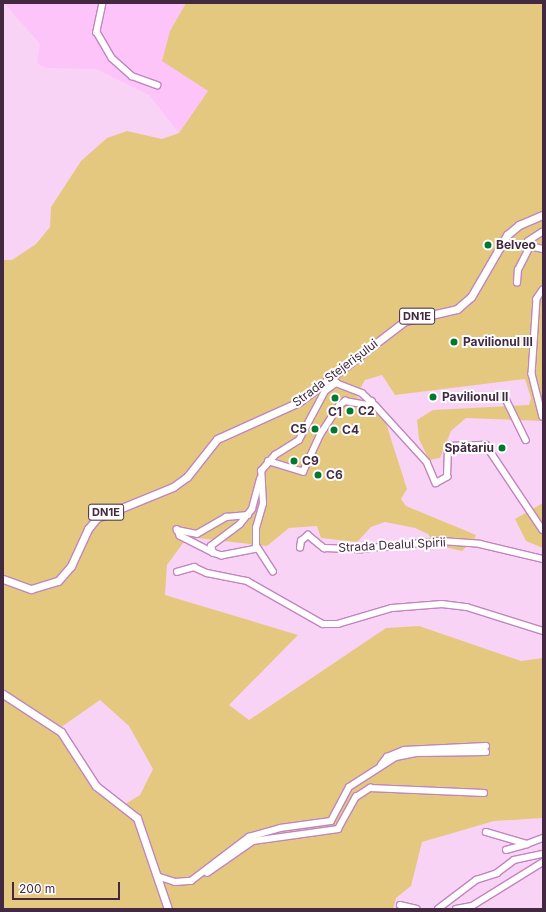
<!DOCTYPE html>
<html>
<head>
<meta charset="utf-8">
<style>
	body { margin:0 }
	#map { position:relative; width:546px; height:912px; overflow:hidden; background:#f9d3f6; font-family:Inter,sans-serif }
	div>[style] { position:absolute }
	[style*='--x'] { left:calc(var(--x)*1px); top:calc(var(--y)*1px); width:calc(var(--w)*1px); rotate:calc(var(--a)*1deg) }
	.built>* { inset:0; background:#fcc4f8 }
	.green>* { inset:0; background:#e5c87f }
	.roads { filter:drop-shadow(1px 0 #c185bd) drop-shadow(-1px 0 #c185bd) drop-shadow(0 1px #c185bd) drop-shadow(0 -1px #c185bd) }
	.minor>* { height:5.5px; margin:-2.75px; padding:0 2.75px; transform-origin:2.75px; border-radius:2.75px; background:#fff }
	.major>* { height:7px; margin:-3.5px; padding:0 3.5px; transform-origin:3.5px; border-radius:3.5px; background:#fff }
	.dots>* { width:11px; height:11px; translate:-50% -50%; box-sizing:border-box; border:2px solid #fff; border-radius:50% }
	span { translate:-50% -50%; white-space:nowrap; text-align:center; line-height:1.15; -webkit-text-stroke:4px #fff; paint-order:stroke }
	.shield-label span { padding:1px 3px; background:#fff; border:1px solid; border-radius:3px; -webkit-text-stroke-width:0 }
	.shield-label { font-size:11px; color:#422941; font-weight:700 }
	.poi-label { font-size:12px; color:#422941; font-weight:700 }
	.left { translate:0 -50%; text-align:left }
	.right { translate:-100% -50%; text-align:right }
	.street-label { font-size:12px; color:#422941 }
	.frame { position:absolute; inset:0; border:4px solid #422941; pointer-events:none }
	.scale { position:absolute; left:12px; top:882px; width:108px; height:18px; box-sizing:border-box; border:2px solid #422941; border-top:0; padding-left:5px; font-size:12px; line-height:14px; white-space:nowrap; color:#422941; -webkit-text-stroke:3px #fff; paint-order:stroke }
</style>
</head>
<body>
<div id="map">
	<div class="built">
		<i style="clip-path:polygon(4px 3px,186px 3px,170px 31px,208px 91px,179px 133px,149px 95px,96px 69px,46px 68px,37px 63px,40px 44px)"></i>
	</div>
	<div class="green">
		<i style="clip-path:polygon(evenodd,186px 3px,543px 3px,543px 421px,466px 418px,451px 431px,440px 458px,429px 460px,419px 439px,417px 420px,433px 410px,529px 405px,531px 398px,525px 379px,395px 395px,382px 375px,365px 380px,356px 396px,385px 420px,407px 489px,401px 499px,406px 506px,476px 535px,474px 540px,462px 551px,435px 545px,428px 534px,415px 528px,385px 522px,371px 527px,357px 542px,321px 538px,317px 526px,289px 528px,267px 546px,198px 538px,183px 543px,167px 565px,165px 595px,298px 635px,229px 705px,249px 720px,386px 628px,419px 626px,521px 661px,543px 658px,543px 818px,494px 821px,422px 842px,411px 886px,396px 898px,393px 909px,3px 909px,3px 260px,12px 260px,36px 244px,50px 227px,51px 207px,81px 161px,107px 138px,127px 131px,162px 139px,179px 133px,208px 91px,162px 61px,170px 31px,186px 3px,100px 700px,129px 726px,153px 769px,140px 795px,122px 806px,95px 792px,57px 730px,100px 700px)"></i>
		<i style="clip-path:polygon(543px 503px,543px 548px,526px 541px,515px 519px)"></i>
	</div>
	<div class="roads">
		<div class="minor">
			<i style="--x:103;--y:3;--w:30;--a:102"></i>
			<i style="--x:97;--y:32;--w:30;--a:60"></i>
			<i style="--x:112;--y:58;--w:27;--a:42"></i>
			<i style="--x:132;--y:76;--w:27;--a:20"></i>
			<i style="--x:543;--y:232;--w:17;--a:147"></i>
			<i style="--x:529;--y:241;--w:5;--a:79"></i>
			<i style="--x:530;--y:246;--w:13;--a:13"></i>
			<i style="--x:517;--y:283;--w:13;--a:-86"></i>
			<i style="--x:518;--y:270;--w:27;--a:-63"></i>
			<i style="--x:543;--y:290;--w:11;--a:124"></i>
			<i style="--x:537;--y:299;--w:75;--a:93.8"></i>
			<i style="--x:532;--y:374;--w:44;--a:75.7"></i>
			<i style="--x:332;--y:376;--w:8;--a:60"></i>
			<i style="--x:336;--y:383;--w:28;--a:21"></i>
			<i style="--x:362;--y:393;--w:19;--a:43"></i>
			<i style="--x:376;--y:406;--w:76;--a:47.7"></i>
			<i style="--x:427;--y:462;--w:23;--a:67"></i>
			<i style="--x:436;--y:483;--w:13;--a:-29"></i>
			<i style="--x:447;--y:477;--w:31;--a:-88"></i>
			<i style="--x:448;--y:446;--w:38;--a:-2"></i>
			<i style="--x:486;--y:445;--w:102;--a:56.2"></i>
			<i style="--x:504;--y:395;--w:50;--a:63.9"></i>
			<i style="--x:268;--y:461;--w:37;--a:17"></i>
			<i style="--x:303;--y:472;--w:41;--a:-65.3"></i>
			<i style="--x:320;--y:435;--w:35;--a:-57"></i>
			<i style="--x:339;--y:406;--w:8;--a:-40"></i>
			<i style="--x:345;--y:401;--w:22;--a:10"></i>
			<i style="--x:367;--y:405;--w:6;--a:-39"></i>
			<i style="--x:300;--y:548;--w:7;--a:-82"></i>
			<i style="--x:301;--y:541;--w:9;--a:-41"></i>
			<i style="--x:308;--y:535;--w:21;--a:39"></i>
			<i style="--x:324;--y:548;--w:37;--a:2"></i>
			<i style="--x:361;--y:549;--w:80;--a:-5.7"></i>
			<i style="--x:441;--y:541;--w:39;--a:4"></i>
			<i style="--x:480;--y:544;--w:65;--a:13.4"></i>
			<i style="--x:257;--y:549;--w:36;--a:169"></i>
			<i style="--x:222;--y:556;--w:9;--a:-162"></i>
			<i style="--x:213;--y:553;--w:7;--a:-106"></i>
			<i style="--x:211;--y:546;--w:36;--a:-37"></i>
			<i style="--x:240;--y:524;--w:19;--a:-51"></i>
			<i style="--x:252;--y:509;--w:31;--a:-75"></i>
			<i style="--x:213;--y:553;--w:37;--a:-153"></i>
			<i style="--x:180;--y:536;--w:7;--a:-117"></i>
			<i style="--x:177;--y:530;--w:20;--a:11"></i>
			<i style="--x:197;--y:534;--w:34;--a:-30"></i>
			<i style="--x:226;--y:517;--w:22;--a:-5"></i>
			<i style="--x:177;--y:572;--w:18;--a:-16"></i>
			<i style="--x:194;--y:567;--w:14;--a:25"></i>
			<i style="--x:207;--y:573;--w:41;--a:11.3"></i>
			<i style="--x:247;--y:581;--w:87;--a:29.5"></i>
			<i style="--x:323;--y:624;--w:15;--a:0"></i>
			<i style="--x:338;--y:624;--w:56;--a:-16.5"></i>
			<i style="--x:392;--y:608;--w:50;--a:-4.6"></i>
			<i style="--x:442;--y:604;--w:25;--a:7"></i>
			<i style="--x:467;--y:607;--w:80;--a:17.5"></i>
			<i style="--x:273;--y:572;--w:31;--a:-123"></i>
			<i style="--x:256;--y:546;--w:18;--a:-90"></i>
			<i style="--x:256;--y:528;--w:25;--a:-74"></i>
			<i style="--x:263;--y:504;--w:33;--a:-93"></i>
			<i style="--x:261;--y:471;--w:21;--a:-49"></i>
			<i style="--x:275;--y:455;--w:28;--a:-32"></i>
			<i style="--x:299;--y:440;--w:55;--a:-62"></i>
			<i style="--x:325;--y:391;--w:14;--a:-36"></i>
			<i style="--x:381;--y:765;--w:10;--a:-53"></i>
			<i style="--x:387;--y:757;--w:18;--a:-22"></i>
			<i style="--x:404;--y:750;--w:82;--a:-2.8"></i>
			<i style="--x:486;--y:832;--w:43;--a:16.3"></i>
			<i style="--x:527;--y:844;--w:17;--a:-21"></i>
			<i style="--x:506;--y:850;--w:20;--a:-15"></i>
			<i style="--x:207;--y:873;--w:56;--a:-34.8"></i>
			<i style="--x:253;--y:841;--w:86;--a:-8"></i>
			<i style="--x:338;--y:829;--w:37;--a:-61"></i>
			<i style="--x:356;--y:797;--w:17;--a:-33"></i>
			<i style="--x:370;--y:788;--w:114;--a:2.5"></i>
			<i style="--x:157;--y:876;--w:19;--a:18"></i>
			<i style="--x:175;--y:882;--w:16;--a:-4"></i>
			<i style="--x:191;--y:881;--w:73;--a:-37.2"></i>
			<i style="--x:249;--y:837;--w:32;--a:-16"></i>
			<i style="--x:280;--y:828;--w:51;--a:-7.8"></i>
			<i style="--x:331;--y:821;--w:38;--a:-62"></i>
			<i style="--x:349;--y:787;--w:56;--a:-32.6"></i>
			<i style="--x:396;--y:757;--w:20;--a:-11"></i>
			<i style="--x:416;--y:753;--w:70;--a:-0.8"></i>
			<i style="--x:400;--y:905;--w:17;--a:13"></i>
			<i style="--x:438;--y:909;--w:48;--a:-37.3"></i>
			<i style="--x:476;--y:880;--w:22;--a:-18"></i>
			<i style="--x:497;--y:873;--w:21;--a:-37"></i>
			<i style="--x:514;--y:860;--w:30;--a:-12"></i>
			<i style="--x:456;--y:909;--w:16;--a:-11"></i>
			<i style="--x:472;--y:906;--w:84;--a:-31.8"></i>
		</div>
		<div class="major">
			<i style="--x:3;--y:579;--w:30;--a:20"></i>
			<i style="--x:31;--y:589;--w:28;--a:-17"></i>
			<i style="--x:58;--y:581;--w:20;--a:-49"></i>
			<i style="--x:71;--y:566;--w:41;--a:-65.3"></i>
			<i style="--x:88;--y:529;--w:14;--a:-51"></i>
			<i style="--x:97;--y:518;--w:82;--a:-22.2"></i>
			<i style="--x:173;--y:487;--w:17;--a:-36"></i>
			<i style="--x:187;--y:477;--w:48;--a:-51.7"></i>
			<i style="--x:217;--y:439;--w:90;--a:-24.3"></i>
			<i style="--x:299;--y:402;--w:133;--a:-37.4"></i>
			<i style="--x:405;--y:321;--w:53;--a:-13"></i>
			<i style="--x:457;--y:309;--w:18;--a:-41"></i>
			<i style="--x:471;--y:297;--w:72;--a:-59.9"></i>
			<i style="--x:507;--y:235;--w:16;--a:-40"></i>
			<i style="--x:519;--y:225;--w:26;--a:-23"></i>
			<i style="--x:3;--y:694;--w:69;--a:33.2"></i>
			<i style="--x:61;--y:732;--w:64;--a:57.1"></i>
			<i style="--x:96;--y:786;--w:52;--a:38"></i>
			<i style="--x:137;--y:818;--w:96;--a:71.2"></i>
		</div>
	</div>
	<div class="dots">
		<i style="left:488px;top:245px;background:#007930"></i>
		<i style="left:454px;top:342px;background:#007930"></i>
		<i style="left:433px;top:397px;background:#007930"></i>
		<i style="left:335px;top:398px;background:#007930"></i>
		<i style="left:350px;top:411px;background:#007930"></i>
		<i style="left:315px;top:429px;background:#007930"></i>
		<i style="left:334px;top:430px;background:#007930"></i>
		<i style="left:502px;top:448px;background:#007930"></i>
		<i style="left:294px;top:461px;background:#007930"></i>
		<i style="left:318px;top:475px;background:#007930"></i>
	</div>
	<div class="shield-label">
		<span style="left:417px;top:316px">DN1E</span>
		<span style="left:106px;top:512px">DN1E</span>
	</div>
	<div class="poi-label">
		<span class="left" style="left:496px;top:245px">Belveo</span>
		<span class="left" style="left:463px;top:342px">Pavilionul III</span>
		<span class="left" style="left:442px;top:397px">Pavilionul II</span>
		<span class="left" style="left:358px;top:411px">C2</span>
		<span style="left:335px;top:412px">C1</span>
		<span class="right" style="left:307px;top:429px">C5</span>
		<span class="left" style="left:342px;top:430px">C4</span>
		<span class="right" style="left:494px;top:448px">Spătariu</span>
		<span class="left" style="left:302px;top:461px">C9</span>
		<span class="left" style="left:326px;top:475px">C6</span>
	</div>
	<div class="street-label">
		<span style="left:335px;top:373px;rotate:-37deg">Strada Stejerișului</span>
		<span style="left:392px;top:545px;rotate:-3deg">Strada Dealul Spirii</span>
	</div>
	<div class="frame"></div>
	<div class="scale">200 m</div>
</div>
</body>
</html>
